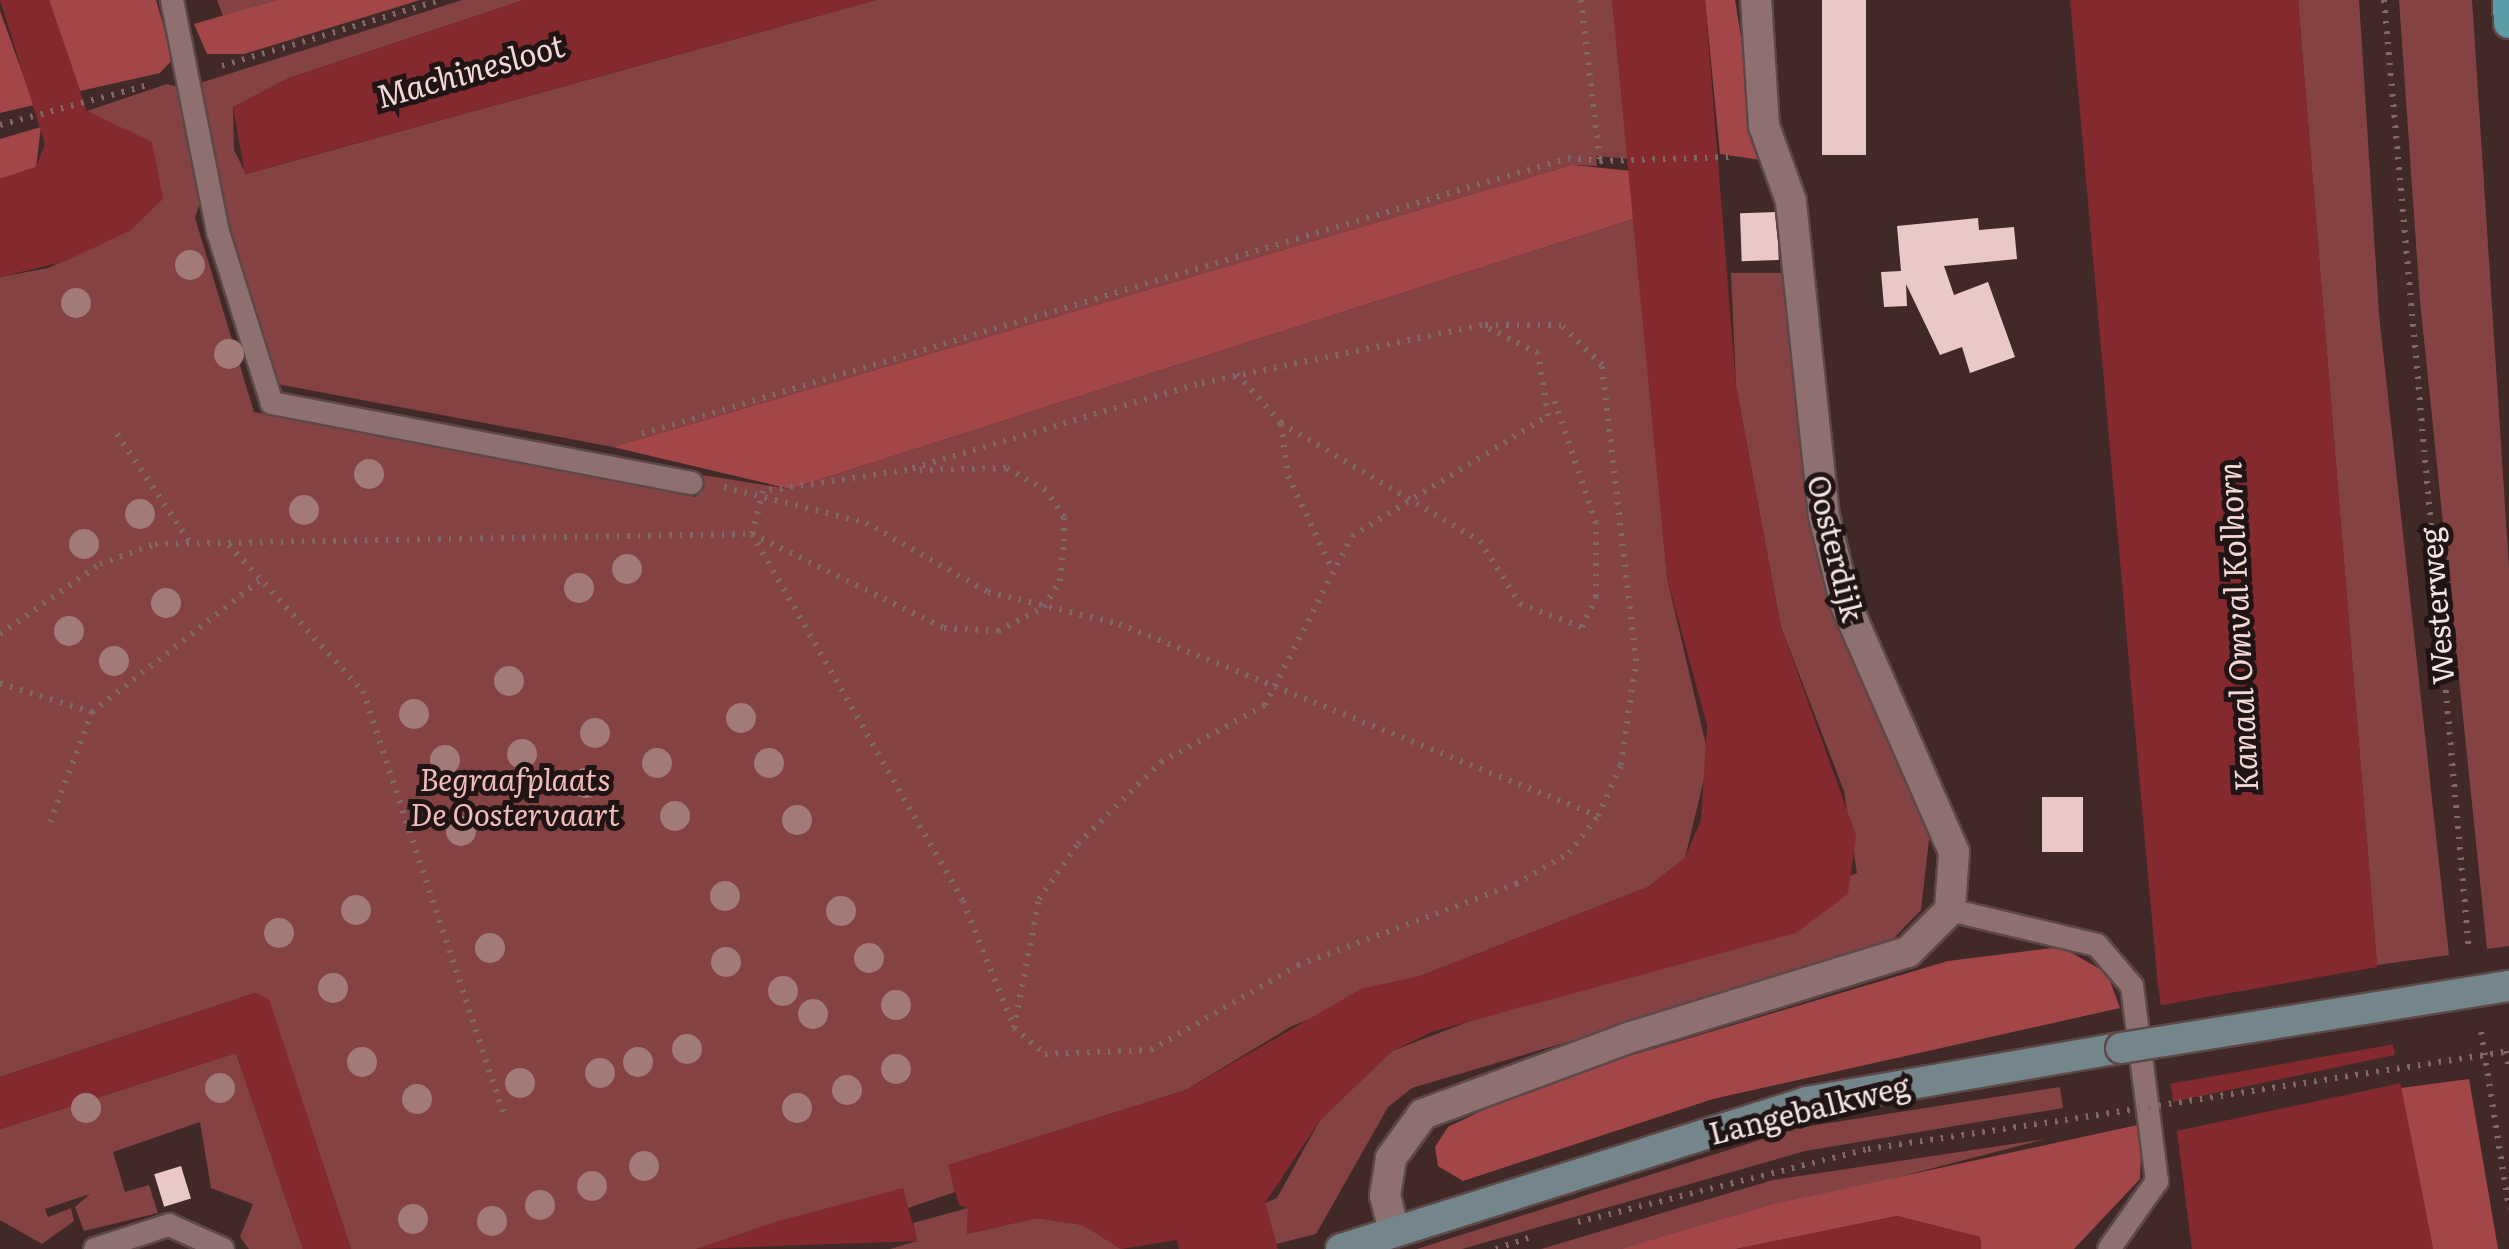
<!DOCTYPE html>
<html>
<head>
<meta charset="utf-8">
<style>
	body { margin:0 }
	#map { position:relative; width:2509px; height:1249px; overflow:hidden; background:#412928; font-family:Literata,serif }
	div>[style] { position:absolute }
	[style*='--x'] { left:calc(var(--x)*1px); top:calc(var(--y)*1px); width:calc(var(--w)*1px); rotate:calc(var(--a)*1deg) }
	.green>* { inset:0; background:#854242 }
	.forest>* { inset:0; background:#a34648 }
	.water>* { inset:0; background:#842a2f }
	.pier>* { inset:0; background:#412928; transform-origin:0 0 }
	.building>* { inset:0; background:#e9c9c7; transform-origin:0 0 }
	.path>* { height:6px; margin-top:-3px; transform-origin:0; background:repeating-linear-gradient(90deg,#7e6968 0 2.5px,transparent 0 10.5px) }
	.roads { filter:drop-shadow(2px 0 #5d4848) drop-shadow(-2px 0 #5d4848) drop-shadow(0 2px #5d4848) drop-shadow(0 -2px #5d4848) }
	.lane>* { height:22px; margin:-11px; padding:0 11px; transform-origin:11px; border-radius:11px; background:#8d706f }
	.street>* { height:30px; margin:-15px; padding:0 15px; transform-origin:15px; border-radius:15px; background:#8d706f }
	.secondary>* { height:30px; margin:-15px; padding:0 15px; transform-origin:15px; border-radius:15px; background:#74868b }
	.primary>* { height:30px; margin:-15px; padding:0 15px; transform-origin:15px; border-radius:15px; background:#5c9ca7 }
	.path-bridge>* { height:6px; margin-top:-3px; transform-origin:0; background:repeating-linear-gradient(90deg,#7e6968 0 2.5px,transparent 0 10.5px) }
	.bridges { filter:drop-shadow(2px 0 #5d4848) drop-shadow(-2px 0 #5d4848) drop-shadow(0 2px #5d4848) drop-shadow(0 -2px #5d4848) }
	.secondary-bridge>* { height:30px; margin:-15px; padding:0 15px; transform-origin:15px; border-radius:15px; background:#74868b }
	.trees>* { width:30px; height:30px; margin:-15px; border-radius:50%; background:#a27a78 }
	span { translate:-50% -50%; white-space:nowrap; text-align:center; line-height:1.15; -webkit-text-stroke:10px #201514; paint-order:stroke }
	.street-label { font-size:30px; color:#f5e4e3 }
	.park-label { font-size:30px; color:#f1bcba; font-style:italic }
	.water-label { font-size:32px; color:#f3d8d7; font-style:italic }
</style>
</head>
<body>
<div id="map">
	<div class="green">
		<i style="clip-path:polygon(217px 0,277px 0,223px 16px)"></i>
		<i style="clip-path:polygon(462px 0,524px 0,289px 78px,233px 107px,234px 150px,246px 174px,876px 0,1612px 0,1631px 159px,1596px 156px,1597px 166px,1572px 165px,613px 447px,277px 384px,221px 196px,200px 83px)"></i>
		<i style="clip-path:polygon(2298px 0,2359px 0,2379px 314px,2449px 955px,2377px 965px)"></i>
		<i style="clip-path:polygon(2399px 0,2472px 0,2509px 567px,2509px 946px,2487px 949px,2420px 301px)"></i>
		<i style="clip-path:polygon(167px 84px,177px 87px,202px 196px,195px 218px,254px 412px,696px 497px,702px 475px,790px 489px,1636px 218px,1667px 578px,1709px 758px,1685px 858px,1648px 887px,1292px 1026px,1186px 1090px,949px 1165px,955px 1192px,908px 1208px,903px 1189px,696px 1249px,351px 1249px,268px 999px,255px 993px,0 1077px,0 277px,48px 268px,131px 230px,127px 135px,87px 111px)"></i>
		<i style="clip-path:polygon(1731px 273px,1785px 273px,1812px 530px,1839px 627px,1931px 822px,1921px 910px,1894px 938px,1838px 962px,1412px 1088px,1388px 1107px,1316px 1234px,1276px 1244px,1265px 1203px,1277px 1198px,1320px 1120px,1392px 1051px,1857px 873px,1844px 791px,1781px 627px,1736px 386px)"></i>
		<i style="clip-path:polygon(236px 1053px,303px 1249px,249px 1249px,240px 1237px,253px 1204px,211px 1188px,200px 1122px,113px 1152px,125px 1192px,149px 1185px,158px 1213px,84px 1231px,75px 1207px,90px 1194px,45px 1209px,48px 1217px,71px 1208px,74px 1221px,42px 1244px,0 1220px,0 1129px)"></i>
		<i style="clip-path:polygon(2060px 1087px,2063px 1108px,1805px 1151px,1462px 1249px,1417px 1249px,1797px 1128px)"></i>
		<i style="clip-path:polygon(2046px 1139px,1621px 1249px,1541px 1249px,1773px 1180px)"></i>
		<i style="clip-path:polygon(968px 1208px,967px 1234px,1037px 1218px,1083px 1225px,1121px 1249px,890px 1249px,917px 1241px,913px 1223px)"></i>
	</div>
	<div class="forest">
		<i style="clip-path:polygon(49px 0,156px 0,173px 59px,160px 73px,80px 91px)"></i>
		<i style="clip-path:polygon(277px 0,420px 0,244px 54px,207px 54px,194px 24px)"></i>
		<i style="clip-path:polygon(1705px 0,1735px 0,1761px 160px,1720px 154px)"></i>
		<i style="clip-path:polygon(0 11px,34px 105px,0 113px)"></i>
		<i style="clip-path:polygon(41px 127px,36px 167px,0 179px,0 139px)"></i>
		<i style="clip-path:polygon(1572px 165px,1632px 171px,1636px 218px,790px 489px,613px 447px)"></i>
		<i style="clip-path:polygon(2061px 947px,2107px 973px,2120px 1008px,1713px 1099px,1463px 1181px,1438px 1166px,1435px 1147px,1448px 1127px,1539px 1083px,1948px 961px)"></i>
		<i style="clip-path:polygon(2469px 1079px,2498px 1249px,2433px 1249px,2401px 1088px)"></i>
		<i style="clip-path:polygon(2142px 1124px,2140px 1179px,2074px 1249px,1981px 1249px,1980px 1237px,1897px 1216px,1736px 1249px,1621px 1249px,1774px 1204px)"></i>
	</div>
	<div class="water">
		<i style="clip-path:polygon(0 0,49px 0,87px 111px,152px 142px,163px 199px,131px 230px,66px 261px,0 277px,0 179px,36px 167px,45px 144px)"></i>
		<i style="clip-path:polygon(524px 0,876px 0,245px 174px,233px 107px,289px 78px)"></i>
		<i style="clip-path:polygon(1612px 0,1705px 0,1736px 386px,1781px 627px,1856px 835px,1848px 894px,1796px 933px,1434px 1031px,1392px 1051px,1320px 1120px,1265px 1203px,1278px 1249px,1179px 1249px,1177px 1240px,1121px 1249px,1083px 1225px,1037px 1218px,967px 1234px,968px 1208px,959px 1205px,948px 1165px,1186px 1090px,1361px 989px,1423px 975px,1648px 887px,1685px 858px,1701px 820px,1707px 725px,1667px 578px)"></i>
		<i style="clip-path:polygon(2070px 0,2298px 0,2377px 964px,2433px 1249px,2192px 1249px,2157px 976px)"></i>
		<i style="clip-path:polygon(255px 993px,269px 999px,351px 1249px,303px 1249px,236px 1053px,0 1129px,0 1077px)"></i>
		<i style="clip-path:polygon(903px 1188px,917px 1241px,696px 1249px,775px 1222px)"></i>
		<i style="clip-path:polygon(1897px 1216px,1980px 1237px,1981px 1249px,1736px 1249px)"></i>
	</div>
	<div class="pier">
		<i style="left:2383px;top:966px;width:79px;height:230px;rotate:80deg"></i>
		<i style="left:2399px;top:1054px;width:29px;height:235px;rotate:78deg"></i>
	</div>
	<div class="building">
		<i style="left:1822px;top:0;width:44px;height:155px"></i>
		<i style="left:1777px;top:212px;width:48px;height:37px;rotate:88deg"></i>
		<i style="clip-path:polygon(1978px 218px,1979px 230px,2014px 227px,2017px 259px,1944px 266px,1954px 295px,1988px 282px,2015px 357px,1970px 373px,1962px 347px,1940px 355px,1906px 284px,1907px 306px,1884px 307px,1881px 272px,1901px 271px,1897px 226px)"></i>
		<i style="left:2042px;top:797px;width:41px;height:55px"></i>
		<i style="left:181px;top:1166px;width:34px;height:28px;rotate:73deg"></i>
	</div>
	<div class="path">
		<i style="--x:1581;--y:0;--w:162;--a:83.3"></i>
		<i style="--x:1600;--y:161;--w:131;--a:-1.7"></i>
		<i style="--x:2384;--y:0;--w:954;--a:84.89"></i>
		<i style="--x:222;--y:66;--w:229;--a:-16.8"></i>
		<i style="--x:0;--y:125;--w:157;--a:-15.1"></i>
		<i style="--x:1237;--y:374;--w:66;--a:48.1"></i>
		<i style="--x:1281;--y:423;--w:231;--a:30.7"></i>
		<i style="--x:1480;--y:541;--w:75;--a:57.6"></i>
		<i style="--x:1520;--y:604;--w:66;--a:20.4"></i>
		<i style="--x:1582;--y:627;--w:33;--a:-65"></i>
		<i style="--x:1596;--y:597;--w:74;--a:-90"></i>
		<i style="--x:1596;--y:523;--w:133;--a:-108.8"></i>
		<i style="--x:1281;--y:424;--w:52;--a:82.3"></i>
		<i style="--x:1288;--y:476;--w:101;--a:64.7"></i>
		<i style="--x:117;--y:434;--w:133;--a:56.1"></i>
		<i style="--x:642;--y:434;--w:966;--a:-16.6"></i>
		<i style="--x:1568;--y:158;--w:32;--a:5"></i>
		<i style="--x:724;--y:487;--w:146;--a:14.2"></i>
		<i style="--x:866;--y:523;--w:140;--a:29.5"></i>
		<i style="--x:988;--y:592;--w:135;--a:13.7"></i>
		<i style="--x:1119;--y:624;--w:516;--a:21.84"></i>
		<i style="--x:229;--y:545;--w:198;--a:47.5"></i>
		<i style="--x:363;--y:691;--w:444;--a:71.6"></i>
		<i style="--x:0;--y:634;--w:122;--a:-35"></i>
		<i style="--x:100;--y:564;--w:59;--a:-20"></i>
		<i style="--x:155;--y:544;--w:597;--a:-0.96"></i>
		<i style="--x:752;--y:534;--w:214;--a:26.1"></i>
		<i style="--x:944;--y:628;--w:54;--a:3.2"></i>
		<i style="--x:998;--y:631;--w:52;--a:-27.6"></i>
		<i style="--x:1044;--y:607;--w:31;--a:-58"></i>
		<i style="--x:1060;--y:581;--w:40;--a:-84.3"></i>
		<i style="--x:1064;--y:541;--w:24;--a:-90"></i>
		<i style="--x:1064;--y:517;--w:32;--a:-124"></i>
		<i style="--x:1046;--y:490;--w:46;--a:-151.2"></i>
		<i style="--x:1006;--y:468;--w:88;--a:178.7"></i>
		<i style="--x:0;--y:683;--w:96;--a:17.5"></i>
		<i style="--x:50;--y:822;--w:118;--a:-69.1"></i>
		<i style="--x:92;--y:712;--w:212;--a:-38.1"></i>
		<i style="--x:1014;--y:1028;--w:131;--a:-79"></i>
		<i style="--x:1039;--y:899;--w:67;--a:-54.7"></i>
		<i style="--x:1078;--y:844;--w:117;--a:-44.7"></i>
		<i style="--x:1161;--y:762;--w:119;--a:-28.7"></i>
		<i style="--x:1265;--y:705;--w:190;--a:-62.8"></i>
		<i style="--x:1352;--y:536;--w:230;--a:-31.5"></i>
		<i style="--x:1548;--y:416;--w:64;--a:-99"></i>
		<i style="--x:1538;--y:353;--w:63;--a:-153.4"></i>
		<i style="--x:1482;--y:325;--w:291;--a:168.3"></i>
		<i style="--x:1197;--y:384;--w:302;--a:163.5"></i>
		<i style="--x:907;--y:470;--w:146;--a:171.7"></i>
		<i style="--x:763;--y:491;--w:44;--a:104.3"></i>
		<i style="--x:752;--y:534;--w:423;--a:60.1"></i>
		<i style="--x:963;--y:901;--w:137;--a:68.1"></i>
		<i style="--x:1014;--y:1028;--w:40;--a:40"></i>
		<i style="--x:1045;--y:1054;--w:106;--a:-2.2"></i>
		<i style="--x:1151;--y:1050;--w:170;--a:-30"></i>
		<i style="--x:1298;--y:965;--w:233;--a:-20.4"></i>
		<i style="--x:1516;--y:884;--w:61;--a:-30.3"></i>
		<i style="--x:1569;--y:853;--w:47;--a:-51.9"></i>
		<i style="--x:1598;--y:816;--w:56;--a:-65.7"></i>
		<i style="--x:1621;--y:765;--w:105;--a:-81.8"></i>
		<i style="--x:1636;--y:661;--w:298;--a:-96.6"></i>
		<i style="--x:1602;--y:365;--w:57;--a:-135.7"></i>
		<i style="--x:1561;--y:325;--w:79;--a:180"></i>
		<i style="--x:2481;--y:1032;--w:179;--a:81"></i>
		<i style="--x:2506;--y:1051;--w:20;--a:81"></i>
		<i style="--x:1578;--y:1222;--w:299;--a:-14.1"></i>
		<i style="--x:1868;--y:1149;--w:199;--a:-8.4"></i>
		<i style="--x:1496;--y:1249;--w:34;--a:-19"></i>
	</div>
	<div class="roads">
		<div class="lane">
			<i style="--x:172;--y:0;--w:237;--a:78.8"></i>
			<i style="--x:218;--y:232;--w:179;--a:72.5"></i>
			<i style="--x:272;--y:403;--w:427;--a:10.8"></i>
			<i style="--x:1950;--y:910;--w:151;--a:13.4"></i>
			<i style="--x:2097;--y:945;--w:54;--a:49.5"></i>
			<i style="--x:2132;--y:986;--w:197;--a:82.7"></i>
			<i style="--x:2157;--y:1181;--w:83;--a:125.2"></i>
			<i style="--x:95;--y:1249;--w:78;--a:-18"></i>
			<i style="--x:169;--y:1225;--w:59;--a:24"></i>
		</div>
		<div class="street">
			<i style="--x:1394;--y:1231;--w:36;--a:-104"></i>
			<i style="--x:1385;--y:1196;--w:38;--a:-81"></i>
			<i style="--x:1391;--y:1158;--w:54;--a:-54"></i>
			<i style="--x:1423;--y:1114;--w:219;--a:-20.3"></i>
			<i style="--x:1628;--y:1038;--w:293;--a:-17.1"></i>
			<i style="--x:1908;--y:952;--w:59;--a:-45"></i>
			<i style="--x:1950;--y:910;--w:58;--a:-86.1"></i>
			<i style="--x:1954;--y:852;--w:270;--a:-113.6"></i>
			<i style="--x:1846;--y:605;--w:92;--a:-103.9"></i>
			<i style="--x:1824;--y:516;--w:317;--a:-96"></i>
			<i style="--x:1791;--y:201;--w:80;--a:-109.8"></i>
			<i style="--x:1764;--y:126;--w:126;--a:-93.6"></i>
		</div>
		<div class="secondary">
			<i style="--x:1341;--y:1249;--w:489;--a:-17.5"></i>
			<i style="--x:1807;--y:1102;--w:319;--a:-9.8"></i>
		</div>
		<div class="primary">
			<i style="--x:2508;--y:0;--w:23;--a:88"></i>
		</div>
	</div>
	<div class="path-bridge">
		<i style="--x:2065;--y:1120;--w:449;--a:-8.8"></i>
	</div>
	<div class="bridges">
		<div class="secondary-bridge">
			<i style="--x:2121;--y:1048;--w:393;--a:-9.1"></i>
		</div>
	</div>
	<div class="trees">
		<i style="left:190px;top:265px"></i>
		<i style="left:76px;top:303px"></i>
		<i style="left:229px;top:354px"></i>
		<i style="left:369px;top:474px"></i>
		<i style="left:304px;top:510px"></i>
		<i style="left:140px;top:514px"></i>
		<i style="left:84px;top:544px"></i>
		<i style="left:627px;top:569px"></i>
		<i style="left:579px;top:588px"></i>
		<i style="left:166px;top:603px"></i>
		<i style="left:69px;top:631px"></i>
		<i style="left:114px;top:661px"></i>
		<i style="left:509px;top:681px"></i>
		<i style="left:414px;top:714px"></i>
		<i style="left:741px;top:718px"></i>
		<i style="left:595px;top:733px"></i>
		<i style="left:522px;top:754px"></i>
		<i style="left:445px;top:760px"></i>
		<i style="left:657px;top:763px"></i>
		<i style="left:769px;top:763px"></i>
		<i style="left:586px;top:783px"></i>
		<i style="left:675px;top:816px"></i>
		<i style="left:797px;top:820px"></i>
		<i style="left:461px;top:831px"></i>
		<i style="left:725px;top:896px"></i>
		<i style="left:356px;top:910px"></i>
		<i style="left:841px;top:911px"></i>
		<i style="left:279px;top:933px"></i>
		<i style="left:490px;top:948px"></i>
		<i style="left:869px;top:958px"></i>
		<i style="left:726px;top:962px"></i>
		<i style="left:333px;top:988px"></i>
		<i style="left:783px;top:991px"></i>
		<i style="left:896px;top:1005px"></i>
		<i style="left:813px;top:1014px"></i>
		<i style="left:687px;top:1049px"></i>
		<i style="left:362px;top:1062px"></i>
		<i style="left:638px;top:1062px"></i>
		<i style="left:896px;top:1069px"></i>
		<i style="left:600px;top:1073px"></i>
		<i style="left:520px;top:1083px"></i>
		<i style="left:220px;top:1088px"></i>
		<i style="left:847px;top:1090px"></i>
		<i style="left:417px;top:1099px"></i>
		<i style="left:86px;top:1108px"></i>
		<i style="left:797px;top:1108px"></i>
		<i style="left:644px;top:1166px"></i>
		<i style="left:592px;top:1186px"></i>
		<i style="left:540px;top:1205px"></i>
		<i style="left:413px;top:1219px"></i>
		<i style="left:492px;top:1221px"></i>
	</div>
	<div class="street-label">
		<span style="left:1837px;top:548px;rotate:76deg">Oosterdijk</span>
		<span style="left:2435px;top:606px;rotate:-95deg">Westerweg</span>
		<span style="left:1809px;top:1108px;rotate:-14deg">Langebalkweg</span>
	</div>
	<div class="park-label">
		<span style="left:515px;top:795px">Begraafplaats<br>De Oostervaart</span>
	</div>
	<div class="water-label">
		<span style="left:470px;top:69px;rotate:-16deg">Machinesloot</span>
		<span style="left:2236px;top:627px;rotate:-93deg">Kanaal Omval Kolhorn</span>
	</div>
</div>
</body>
</html>
